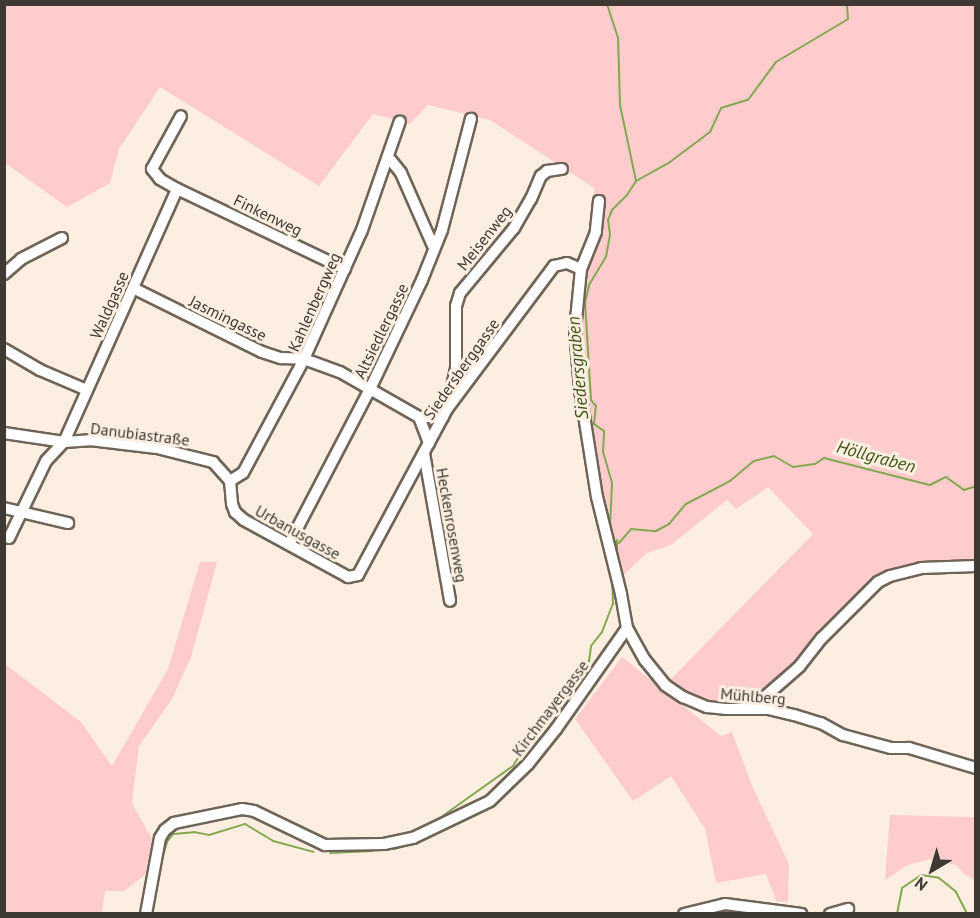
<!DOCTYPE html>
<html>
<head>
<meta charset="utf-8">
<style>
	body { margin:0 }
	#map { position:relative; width:980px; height:918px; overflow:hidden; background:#fcefe1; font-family:"PT Sans",sans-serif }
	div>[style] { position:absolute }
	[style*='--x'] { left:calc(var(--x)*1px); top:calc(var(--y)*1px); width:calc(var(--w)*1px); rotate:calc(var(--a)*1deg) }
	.green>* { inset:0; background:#fecccd }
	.stream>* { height:2px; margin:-1px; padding:0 1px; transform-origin:1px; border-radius:1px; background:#83a850 }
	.roads { filter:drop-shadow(2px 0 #6e6457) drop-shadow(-2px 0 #6e6457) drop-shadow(0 2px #6e6457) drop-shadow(0 -2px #6e6457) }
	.minor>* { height:10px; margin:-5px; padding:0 5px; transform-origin:5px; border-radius:5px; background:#fff }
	span { translate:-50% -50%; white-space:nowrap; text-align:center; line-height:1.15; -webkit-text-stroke:6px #fcefe1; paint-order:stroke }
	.street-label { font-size:16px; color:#3e3933 }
	.water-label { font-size:18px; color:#3d5517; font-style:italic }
	.frame { position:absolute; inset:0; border:6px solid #3e3933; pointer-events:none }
	.north { position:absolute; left:902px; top:840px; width:60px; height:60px; -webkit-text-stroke:4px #fcefe1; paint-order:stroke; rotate:218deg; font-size:16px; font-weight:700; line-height:24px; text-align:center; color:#3e3933 }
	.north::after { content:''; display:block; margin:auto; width:21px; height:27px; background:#3e3933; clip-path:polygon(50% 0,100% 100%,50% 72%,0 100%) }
</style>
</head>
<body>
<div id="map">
	<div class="green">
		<i style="clip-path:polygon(4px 5px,975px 5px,975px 566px,890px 576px,760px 701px,725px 709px,665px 685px,813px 534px,768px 487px,736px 509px,727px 500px,671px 545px,647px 553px,619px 579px,593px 470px,576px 332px,583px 271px,594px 232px,594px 188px,490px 120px,428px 105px,410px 124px,373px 114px,319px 186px,160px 87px,119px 149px,110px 183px,67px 207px,5px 163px)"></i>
		<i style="clip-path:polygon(200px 562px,217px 562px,191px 657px,172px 699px,139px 746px,132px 803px,152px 839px,145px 875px,124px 891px,105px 891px,102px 913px,5px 913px,5px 664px,81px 722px,112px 766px,168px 669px)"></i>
		<i style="clip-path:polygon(622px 657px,721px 736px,732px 732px,753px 788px,789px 864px,788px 902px,776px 901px,766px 874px,716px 883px,705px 829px,671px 776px,633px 801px,575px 719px)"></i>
		<i style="clip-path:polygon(890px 815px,975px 817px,975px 880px,964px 874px,956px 865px,930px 859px,908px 865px,885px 880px)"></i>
	</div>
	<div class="stream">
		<i style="--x:607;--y:4;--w:35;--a:72"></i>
		<i style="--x:618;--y:37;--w:68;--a:88.3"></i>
		<i style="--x:620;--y:105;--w:78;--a:78.1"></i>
		<i style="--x:610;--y:527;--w:44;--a:-87.4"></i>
		<i style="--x:612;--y:483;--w:32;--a:-106"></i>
		<i style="--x:603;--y:452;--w:21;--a:-87"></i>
		<i style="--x:604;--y:431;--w:12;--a:-145"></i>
		<i style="--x:594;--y:424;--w:18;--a:-84"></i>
		<i style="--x:596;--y:406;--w:8;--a:-130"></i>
		<i style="--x:591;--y:400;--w:97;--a:-93.5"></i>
		<i style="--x:585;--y:303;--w:18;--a:-77"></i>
		<i style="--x:589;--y:285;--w:33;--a:-59"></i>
		<i style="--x:606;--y:257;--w:23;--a:-80"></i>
		<i style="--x:610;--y:234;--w:14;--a:-98"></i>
		<i style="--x:608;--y:220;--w:11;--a:-68"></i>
		<i style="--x:612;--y:210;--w:21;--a:-45"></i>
		<i style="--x:627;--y:195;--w:17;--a:-57"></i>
		<i style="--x:636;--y:181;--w:39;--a:-29"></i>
		<i style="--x:670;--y:162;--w:50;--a:-36.9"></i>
		<i style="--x:710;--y:132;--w:26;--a:-65"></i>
		<i style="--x:721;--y:108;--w:28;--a:-17"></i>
		<i style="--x:748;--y:100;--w:47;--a:-53.6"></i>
		<i style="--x:776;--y:62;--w:84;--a:-30.8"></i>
		<i style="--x:848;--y:19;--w:15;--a:-94"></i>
		<i style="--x:619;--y:543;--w:18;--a:-49"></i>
		<i style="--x:631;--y:529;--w:25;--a:5"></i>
		<i style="--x:656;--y:531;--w:15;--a:-28"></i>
		<i style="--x:669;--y:524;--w:26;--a:-50"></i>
		<i style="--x:686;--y:504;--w:50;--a:-27.6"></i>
		<i style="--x:730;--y:481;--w:31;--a:-40"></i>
		<i style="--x:754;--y:461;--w:21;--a:-14"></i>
		<i style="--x:774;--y:456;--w:22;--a:30"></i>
		<i style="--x:793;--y:467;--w:22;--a:-8"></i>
		<i style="--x:815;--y:464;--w:11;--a:-34"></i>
		<i style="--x:824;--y:458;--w:109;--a:14.3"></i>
		<i style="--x:930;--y:485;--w:18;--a:-27"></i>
		<i style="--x:946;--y:477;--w:22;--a:36"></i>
		<i style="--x:964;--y:490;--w:13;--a:-18"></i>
		<i style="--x:617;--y:561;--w:21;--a:-90"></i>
		<i style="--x:444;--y:815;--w:85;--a:-35.4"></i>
		<i style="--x:513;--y:766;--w:53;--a:-58.1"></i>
		<i style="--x:541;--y:721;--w:15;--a:-28"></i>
		<i style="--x:554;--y:714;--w:19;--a:-51"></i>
		<i style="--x:566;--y:699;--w:20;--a:-75"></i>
		<i style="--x:571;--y:680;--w:12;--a:-20"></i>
		<i style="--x:582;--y:676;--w:17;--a:-65"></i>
		<i style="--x:589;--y:661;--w:15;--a:-82"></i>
		<i style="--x:591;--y:646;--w:18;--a:-52"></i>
		<i style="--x:602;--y:632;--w:30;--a:-69"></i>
		<i style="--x:613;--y:604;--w:27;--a:-92"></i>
		<i style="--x:394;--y:849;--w:22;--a:-16"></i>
		<i style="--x:330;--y:853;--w:42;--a:-2.7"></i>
		<i style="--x:161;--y:862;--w:21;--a:-73"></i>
		<i style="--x:167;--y:842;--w:10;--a:-53"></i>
		<i style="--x:173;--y:834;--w:21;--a:-5"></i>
		<i style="--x:194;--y:832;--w:15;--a:11"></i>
		<i style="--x:209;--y:835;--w:38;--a:-17"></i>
		<i style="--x:245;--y:824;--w:33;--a:31"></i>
		<i style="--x:273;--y:841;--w:42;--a:15"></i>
		<i style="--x:897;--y:914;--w:26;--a:-79"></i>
		<i style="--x:902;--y:888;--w:23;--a:-34"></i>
		<i style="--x:921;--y:875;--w:18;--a:9"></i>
		<i style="--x:939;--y:878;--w:22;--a:39"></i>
		<i style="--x:956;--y:892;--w:25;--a:63"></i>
	</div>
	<div class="roads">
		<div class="minor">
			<i style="--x:389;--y:158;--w:19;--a:51"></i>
			<i style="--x:401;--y:173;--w:82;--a:66.3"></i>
			<i style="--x:177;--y:189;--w:186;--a:25.5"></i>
			<i style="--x:599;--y:201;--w:31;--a:96"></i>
			<i style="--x:596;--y:232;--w:40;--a:112"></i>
			<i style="--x:581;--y:269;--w:61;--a:95.6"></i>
			<i style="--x:575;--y:330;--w:60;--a:85.2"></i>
			<i style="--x:580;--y:390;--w:108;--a:81"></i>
			<i style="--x:597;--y:497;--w:100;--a:76.1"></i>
			<i style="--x:621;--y:594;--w:35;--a:80"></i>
			<i style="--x:627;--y:628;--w:37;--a:61"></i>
			<i style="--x:645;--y:660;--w:32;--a:51"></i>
			<i style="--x:665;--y:685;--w:22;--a:34"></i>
			<i style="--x:683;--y:697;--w:26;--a:23"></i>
			<i style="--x:707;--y:707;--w:18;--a:6"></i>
			<i style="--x:725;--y:709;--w:43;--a:0"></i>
			<i style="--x:768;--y:709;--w:27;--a:13"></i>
			<i style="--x:794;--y:715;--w:28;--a:17"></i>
			<i style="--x:821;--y:723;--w:25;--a:29"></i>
			<i style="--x:843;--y:735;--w:50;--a:15.2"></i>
			<i style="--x:891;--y:748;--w:18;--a:0"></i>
			<i style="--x:909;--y:748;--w:70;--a:16.6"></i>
			<i style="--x:4;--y:274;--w:23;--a:-41"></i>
			<i style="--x:21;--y:259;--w:46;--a:-27.1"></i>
			<i style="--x:133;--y:288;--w:144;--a:26.4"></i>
			<i style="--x:262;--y:352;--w:20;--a:18"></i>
			<i style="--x:281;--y:358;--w:23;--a:2"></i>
			<i style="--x:304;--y:359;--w:38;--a:20"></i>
			<i style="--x:340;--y:372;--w:91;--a:29.7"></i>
			<i style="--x:419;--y:417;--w:24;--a:0"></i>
			<i style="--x:4;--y:349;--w:42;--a:30.3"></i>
			<i style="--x:40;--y:370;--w:51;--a:23.1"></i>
			<i style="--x:448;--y:406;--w:38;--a:-78"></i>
			<i style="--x:456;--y:369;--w:63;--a:-90"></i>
			<i style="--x:456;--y:306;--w:14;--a:-73"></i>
			<i style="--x:460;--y:293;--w:85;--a:-50.3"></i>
			<i style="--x:514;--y:228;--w:34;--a:-60"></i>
			<i style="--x:531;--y:199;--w:25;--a:-67"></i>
			<i style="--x:541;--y:176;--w:8;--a:-40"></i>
			<i style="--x:547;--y:171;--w:15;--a:-8"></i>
			<i style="--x:419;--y:417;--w:28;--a:69"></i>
			<i style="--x:4;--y:433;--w:61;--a:8.5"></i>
			<i style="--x:64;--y:442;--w:26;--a:-4"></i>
			<i style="--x:90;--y:440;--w:67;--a:6.8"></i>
			<i style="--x:157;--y:448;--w:58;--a:14"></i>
			<i style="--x:213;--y:462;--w:25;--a:48"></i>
			<i style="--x:230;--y:481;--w:23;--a:85"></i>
			<i style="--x:232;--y:504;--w:9;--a:69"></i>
			<i style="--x:235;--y:512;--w:12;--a:42"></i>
			<i style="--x:244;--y:520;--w:119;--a:28.7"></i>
			<i style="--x:348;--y:577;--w:10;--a:-11"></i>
			<i style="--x:358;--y:575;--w:188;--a:-61.8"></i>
			<i style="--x:447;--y:409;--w:179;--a:-53.2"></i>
			<i style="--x:554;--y:266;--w:13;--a:-13"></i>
			<i style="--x:567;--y:263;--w:15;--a:23"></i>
			<i style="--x:424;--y:453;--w:150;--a:80"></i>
			<i style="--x:230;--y:481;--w:15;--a:-32"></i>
			<i style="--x:243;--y:473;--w:129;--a:-61.8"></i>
			<i style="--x:304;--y:359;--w:141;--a:-65.8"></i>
			<i style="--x:362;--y:230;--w:115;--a:-70.8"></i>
			<i style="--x:4;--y:508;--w:66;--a:13.2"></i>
			<i style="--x:9;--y:538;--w:85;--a:-64.3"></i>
			<i style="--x:46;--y:461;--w:26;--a:-47"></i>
			<i style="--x:64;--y:442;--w:277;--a:-65.9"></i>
			<i style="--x:177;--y:189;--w:20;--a:-150"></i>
			<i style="--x:160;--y:179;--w:13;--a:-129"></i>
			<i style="--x:152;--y:169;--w:60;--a:-61.3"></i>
			<i style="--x:289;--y:544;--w:175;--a:-62.4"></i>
			<i style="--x:370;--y:389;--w:121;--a:-64.5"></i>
			<i style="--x:422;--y:280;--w:54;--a:-68.2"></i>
			<i style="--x:442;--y:230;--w:115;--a:-75.4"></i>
			<i style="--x:748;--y:707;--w:13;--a:-27"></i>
			<i style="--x:760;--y:701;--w:52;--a:-41.1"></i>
			<i style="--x:799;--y:667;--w:37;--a:-52"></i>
			<i style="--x:822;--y:638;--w:79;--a:-45"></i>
			<i style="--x:878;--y:582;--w:13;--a:-27"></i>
			<i style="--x:890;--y:576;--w:32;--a:-14"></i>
			<i style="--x:921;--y:568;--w:55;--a:-2.1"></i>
			<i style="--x:146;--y:914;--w:77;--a:-79.6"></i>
			<i style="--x:160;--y:838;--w:9;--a:-58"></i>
			<i style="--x:165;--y:830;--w:11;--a:-38"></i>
			<i style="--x:174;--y:823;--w:69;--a:-11.6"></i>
			<i style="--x:242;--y:809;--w:12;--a:9"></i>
			<i style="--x:254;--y:811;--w:79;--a:25.6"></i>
			<i style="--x:325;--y:845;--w:59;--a:-1"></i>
			<i style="--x:384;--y:844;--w:30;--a:-12"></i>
			<i style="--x:413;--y:838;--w:85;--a:-25.7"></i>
			<i style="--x:490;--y:801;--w:53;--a:-44.2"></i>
			<i style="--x:528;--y:764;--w:45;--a:-51.3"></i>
			<i style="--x:556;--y:729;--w:123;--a:-54.9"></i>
			<i style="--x:684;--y:914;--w:42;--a:-13.7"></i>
			<i style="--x:725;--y:904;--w:77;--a:7.5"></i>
			<i style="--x:830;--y:914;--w:19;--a:-16"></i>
		</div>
	</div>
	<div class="street-label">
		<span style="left:268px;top:215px;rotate:26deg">Finkenweg</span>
		<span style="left:484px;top:238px;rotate:-52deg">Meisenweg</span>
		<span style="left:314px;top:302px;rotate:-66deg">Kahlenbergweg</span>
		<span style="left:109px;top:305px;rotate:-66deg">Waldgasse</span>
		<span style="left:228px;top:318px;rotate:26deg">Jasmingasse</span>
		<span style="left:381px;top:331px;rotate:-64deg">Altsiedlergasse</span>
		<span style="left:461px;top:369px;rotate:-55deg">Siedersberggasse</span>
		<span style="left:140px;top:434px;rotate:7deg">Danubiastraße</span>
		<span style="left:452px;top:525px;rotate:80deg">Heckenrosenweg</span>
		<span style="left:298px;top:532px;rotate:29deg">Urbanusgasse</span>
		<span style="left:753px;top:696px;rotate:5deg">Mühlberg</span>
		<span style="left:550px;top:708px;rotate:-53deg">Kirchmayergasse</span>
	</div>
	<div class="water-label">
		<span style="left:578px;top:368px;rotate:-95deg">Siedersgraben</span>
		<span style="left:876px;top:457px;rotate:15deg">Höllgraben</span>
	</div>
	<div class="frame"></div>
	<div class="north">N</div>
</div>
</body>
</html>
